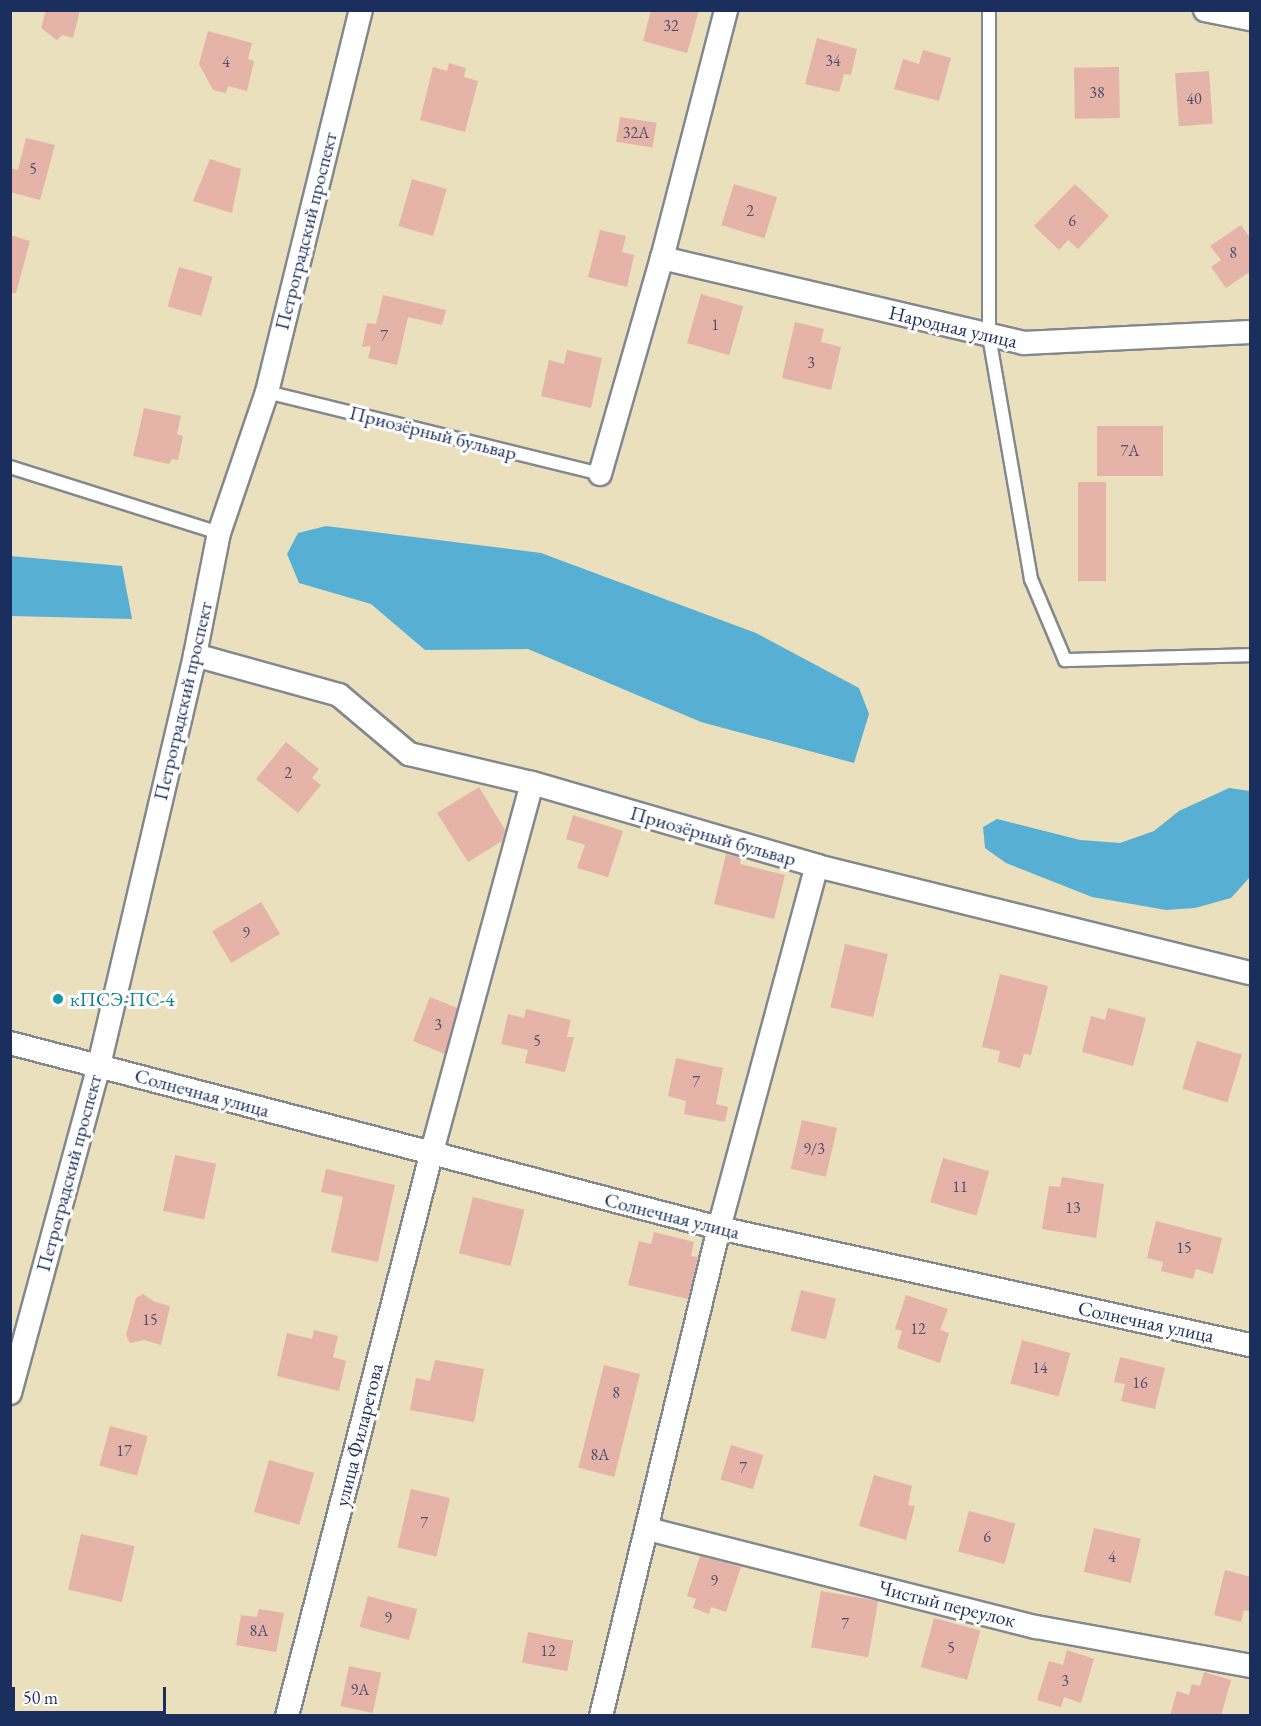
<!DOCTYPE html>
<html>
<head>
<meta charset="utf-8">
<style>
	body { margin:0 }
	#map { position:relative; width:1261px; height:1726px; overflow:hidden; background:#eae0bd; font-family:"EB Garamond",serif }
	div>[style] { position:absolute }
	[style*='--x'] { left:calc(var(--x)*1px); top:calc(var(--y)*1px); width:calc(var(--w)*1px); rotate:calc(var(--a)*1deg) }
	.water>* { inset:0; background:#57afd4 }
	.building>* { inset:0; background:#e5b3a8; transform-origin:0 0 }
	.roads { filter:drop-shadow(2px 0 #82888e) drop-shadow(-2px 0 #82888e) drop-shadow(0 2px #82888e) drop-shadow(0 -2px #82888e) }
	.service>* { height:12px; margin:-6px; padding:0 6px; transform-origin:6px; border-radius:6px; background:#fff }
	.minor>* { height:22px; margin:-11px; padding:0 11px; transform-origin:11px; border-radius:11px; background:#fff }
	.dots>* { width:16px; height:16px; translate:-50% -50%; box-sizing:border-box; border:3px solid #fff; border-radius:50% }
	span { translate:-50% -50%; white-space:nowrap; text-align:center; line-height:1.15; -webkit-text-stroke:6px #fff; paint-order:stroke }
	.number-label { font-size:16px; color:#4e5070 }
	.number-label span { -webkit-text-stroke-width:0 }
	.street-label { font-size:20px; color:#1b2f5e }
	.culture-label { font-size:20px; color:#0d838f }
	.left { translate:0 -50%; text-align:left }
	.frame { position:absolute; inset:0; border:12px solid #1b2f5e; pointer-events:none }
	.scale { position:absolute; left:12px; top:1687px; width:154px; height:27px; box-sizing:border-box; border:3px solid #1b2f5e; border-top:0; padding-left:8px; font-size:18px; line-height:21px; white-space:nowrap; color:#1b2f5e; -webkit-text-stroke:4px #fff; paint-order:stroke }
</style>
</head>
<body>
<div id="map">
	<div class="water">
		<i style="clip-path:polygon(326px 526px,541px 553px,756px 633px,859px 688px,869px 714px,854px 763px,701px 722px,528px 649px,425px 650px,371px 604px,299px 583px,287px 554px,298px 533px)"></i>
		<i style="clip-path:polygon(10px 556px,122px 566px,132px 619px,11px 616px)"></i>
		<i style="clip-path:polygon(1229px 788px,1250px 791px,1250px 877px,1231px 898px,1195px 908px,1166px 910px,1092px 897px,1006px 863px,985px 848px,983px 827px,997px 819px,1080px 840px,1120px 843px,1154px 831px,1179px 811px)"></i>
	</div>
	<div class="building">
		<i style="clip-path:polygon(46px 10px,80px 10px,73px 38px,62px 35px,57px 40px,41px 28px)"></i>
		<i style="clip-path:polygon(651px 10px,699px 10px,687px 53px,643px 41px)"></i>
		<i style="clip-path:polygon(208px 31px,252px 43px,248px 59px,254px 61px,247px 91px,228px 86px,226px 93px,213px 90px,199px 64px)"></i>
		<i style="clip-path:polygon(817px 38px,857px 49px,851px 75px,844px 74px,839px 92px,805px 84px)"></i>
		<i style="clip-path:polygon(923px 50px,951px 58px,939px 101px,894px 89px,903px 59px,919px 64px)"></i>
		<i style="clip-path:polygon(449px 63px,466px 68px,464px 77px,478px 81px,465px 132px,420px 120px,433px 67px,447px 71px)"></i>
		<i style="left:1119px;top:67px;width:51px;height:45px;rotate:89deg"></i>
		<i style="left:1209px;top:71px;width:53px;height:34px;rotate:86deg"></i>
		<i style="left:620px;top:117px;width:37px;height:25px;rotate:9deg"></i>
		<i style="clip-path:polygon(26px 138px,55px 145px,40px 200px,10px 192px,10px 168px,18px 170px)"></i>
		<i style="clip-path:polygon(210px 159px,241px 169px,232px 213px,193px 201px)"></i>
		<i style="left:412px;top:179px;width:36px;height:49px;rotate:16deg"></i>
		<i style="left:734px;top:184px;width:45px;height:43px;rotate:17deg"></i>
		<i style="clip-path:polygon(1075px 184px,1109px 216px,1078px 249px,1068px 240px,1059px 250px,1034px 226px)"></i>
		<i style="clip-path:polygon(1241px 225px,1251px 239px,1251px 271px,1226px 288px,1211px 267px,1221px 260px,1210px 246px)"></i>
		<i style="clip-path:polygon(600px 230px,626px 236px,622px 252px,634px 255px,627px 287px,588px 277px)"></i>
		<i style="clip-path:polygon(10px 235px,30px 241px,16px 293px,10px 293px)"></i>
		<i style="left:179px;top:267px;width:35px;height:41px;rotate:16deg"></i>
		<i style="left:701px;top:294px;width:44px;height:51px;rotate:16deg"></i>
		<i style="clip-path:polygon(383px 295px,446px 310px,442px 325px,408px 317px,397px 365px,368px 358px,371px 346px,362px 347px,367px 323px,376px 324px)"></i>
		<i style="clip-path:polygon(795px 322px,824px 329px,821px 342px,841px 347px,831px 390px,782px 378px)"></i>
		<i style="clip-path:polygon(567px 350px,602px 358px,591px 408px,541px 396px,549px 360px,564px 364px)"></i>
		<i style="clip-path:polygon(144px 408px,181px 416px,177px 434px,183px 436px,178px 460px,172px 459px,169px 464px,133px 456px)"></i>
		<i style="left:1097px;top:426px;width:66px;height:50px"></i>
		<i style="left:1078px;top:482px;width:28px;height:99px"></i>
		<i style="clip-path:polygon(286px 742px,319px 769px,312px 778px,321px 785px,298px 813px,256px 779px)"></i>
		<i style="clip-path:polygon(479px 787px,505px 830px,502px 841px,468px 862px,437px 813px)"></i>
		<i style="clip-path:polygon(573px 815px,623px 831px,608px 877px,577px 868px,585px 845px,566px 839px)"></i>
		<i style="clip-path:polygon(726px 854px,741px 858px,740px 864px,785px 875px,774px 919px,714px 904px)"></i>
		<i style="left:261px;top:902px;width:37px;height:57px;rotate:59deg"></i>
		<i style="left:845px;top:944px;width:44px;height:65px;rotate:13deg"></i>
		<i style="clip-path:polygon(1000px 974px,1048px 986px,1031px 1055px,1024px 1054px,1020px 1068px,998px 1062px,1000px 1051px,982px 1047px)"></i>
		<i style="clip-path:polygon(430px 997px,457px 1008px,445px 1054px,413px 1041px)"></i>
		<i style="clip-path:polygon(1108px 1008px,1146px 1018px,1133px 1066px,1082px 1052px,1091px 1016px,1105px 1020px)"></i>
		<i style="clip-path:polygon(526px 1009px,571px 1020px,567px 1037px,574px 1037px,565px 1072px,525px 1063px,528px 1050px,501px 1044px,508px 1014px,524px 1018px)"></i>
		<i style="left:1197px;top:1041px;width:47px;height:50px;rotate:17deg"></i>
		<i style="clip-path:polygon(676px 1058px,723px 1068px,716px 1104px,728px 1107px,725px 1122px,684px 1114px,686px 1101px,668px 1096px)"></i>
		<i style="left:802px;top:1120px;width:36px;height:50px;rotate:13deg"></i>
		<i style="left:175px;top:1155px;width:42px;height:57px;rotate:12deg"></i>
		<i style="left:943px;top:1158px;width:48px;height:46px;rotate:16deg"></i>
		<i style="clip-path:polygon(326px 1169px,395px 1185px,378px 1262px,331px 1252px,343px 1197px,321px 1192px)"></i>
		<i style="clip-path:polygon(1062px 1177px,1104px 1184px,1096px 1238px,1042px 1229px,1049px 1186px,1060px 1187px)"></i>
		<i style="left:473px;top:1197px;width:53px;height:58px;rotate:14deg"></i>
		<i style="clip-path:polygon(1156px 1221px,1222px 1238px,1213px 1274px,1196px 1269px,1193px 1279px,1161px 1271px,1163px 1262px,1147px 1258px)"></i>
		<i style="clip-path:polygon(654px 1232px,694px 1242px,691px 1256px,698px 1257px,688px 1299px,628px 1285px,639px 1241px,651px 1244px)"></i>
		<i style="left:801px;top:1290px;width:36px;height:42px;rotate:14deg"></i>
		<i style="clip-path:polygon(143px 1294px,155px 1302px,170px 1306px,161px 1345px,144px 1340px,130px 1343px,126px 1335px,136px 1298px)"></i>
		<i style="clip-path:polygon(906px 1295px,948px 1309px,940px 1330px,949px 1333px,940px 1363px,897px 1348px,902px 1331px,895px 1329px)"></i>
		<i style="clip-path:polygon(314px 1330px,338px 1336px,333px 1357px,346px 1361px,339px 1391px,277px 1376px,287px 1333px,312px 1339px)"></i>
		<i style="left:1022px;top:1340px;width:50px;height:45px;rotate:15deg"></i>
		<i style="clip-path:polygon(1120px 1357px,1165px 1368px,1155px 1409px,1121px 1401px,1125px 1384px,1114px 1382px)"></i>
		<i style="clip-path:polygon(435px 1360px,484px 1369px,474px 1422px,410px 1410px,416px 1378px,430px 1381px)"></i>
		<i style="left:604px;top:1365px;width:37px;height:106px;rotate:14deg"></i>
		<i style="left:110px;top:1426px;width:39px;height:41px;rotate:15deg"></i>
		<i style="left:731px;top:1445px;width:34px;height:36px;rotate:17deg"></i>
		<i style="left:269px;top:1460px;width:47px;height:54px;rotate:16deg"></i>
		<i style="clip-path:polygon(874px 1475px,912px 1486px,908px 1505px,915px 1506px,906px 1540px,859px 1526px)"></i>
		<i style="left:411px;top:1489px;width:40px;height:60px;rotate:13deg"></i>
		<i style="left:969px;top:1511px;width:48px;height:42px;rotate:15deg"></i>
		<i style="left:1094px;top:1528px;width:48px;height:45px;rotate:13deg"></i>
		<i style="left:81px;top:1534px;width:55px;height:57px;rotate:13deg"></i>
		<i style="clip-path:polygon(700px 1556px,741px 1567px,726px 1612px,711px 1607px,709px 1614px,693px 1608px,696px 1599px,687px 1596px)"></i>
		<i style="clip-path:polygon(1225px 1570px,1251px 1577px,1251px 1612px,1244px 1610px,1241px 1622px,1214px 1615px)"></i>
		<i style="left:821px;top:1591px;width:58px;height:57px;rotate:10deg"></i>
		<i style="left:368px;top:1596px;width:51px;height:32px;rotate:15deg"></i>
		<i style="clip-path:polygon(259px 1609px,284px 1613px,276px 1652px,236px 1645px,241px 1615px,257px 1617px)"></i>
		<i style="left:934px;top:1618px;width:48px;height:51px;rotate:15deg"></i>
		<i style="left:528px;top:1632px;width:46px;height:31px;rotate:11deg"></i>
		<i style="clip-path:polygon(1067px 1650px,1094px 1659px,1081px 1703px,1064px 1697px,1061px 1707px,1037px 1700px,1049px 1661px,1063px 1665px)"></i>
		<i style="left:349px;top:1666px;width:33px;height:41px;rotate:12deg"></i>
		<i style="clip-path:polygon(1204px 1672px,1231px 1680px,1221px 1716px,1170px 1716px,1177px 1691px,1189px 1695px,1192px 1684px,1200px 1686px)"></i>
	</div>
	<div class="roads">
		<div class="service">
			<i style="--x:989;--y:10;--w:326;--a:90"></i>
			<i style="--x:989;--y:336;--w:247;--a:80.2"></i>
			<i style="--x:1031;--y:579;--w:88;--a:67.2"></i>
			<i style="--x:1065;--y:660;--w:185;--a:-1.5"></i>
			<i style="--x:267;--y:392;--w:343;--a:13.8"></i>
			<i style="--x:10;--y:467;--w:219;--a:17.5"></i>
		</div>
		<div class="minor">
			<i style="--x:1205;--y:10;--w:46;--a:11.3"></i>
			<i style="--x:662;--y:258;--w:372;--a:13.2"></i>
			<i style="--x:1024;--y:343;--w:226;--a:-2.8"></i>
			<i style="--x:600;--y:474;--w:225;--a:-74"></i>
			<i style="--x:662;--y:258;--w:256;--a:-75.5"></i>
			<i style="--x:195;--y:655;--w:149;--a:15.5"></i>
			<i style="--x:339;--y:695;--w:92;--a:40.1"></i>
			<i style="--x:409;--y:754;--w:126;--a:13.3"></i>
			<i style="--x:532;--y:783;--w:297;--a:16.2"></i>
			<i style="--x:817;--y:866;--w:446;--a:13.9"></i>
			<i style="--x:10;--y:1043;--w:733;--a:14.62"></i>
			<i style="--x:719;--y:1228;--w:544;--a:12.43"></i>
			<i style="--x:10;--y:1393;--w:340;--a:-74.8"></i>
			<i style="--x:99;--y:1065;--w:421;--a:-76.8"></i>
			<i style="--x:195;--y:655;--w:124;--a:-78.9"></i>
			<i style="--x:219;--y:533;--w:149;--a:-71.2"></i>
			<i style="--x:267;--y:392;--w:393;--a:-76.2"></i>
			<i style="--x:648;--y:1529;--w:400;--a:14.2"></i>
			<i style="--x:1036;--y:1627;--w:218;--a:10.3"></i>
			<i style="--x:287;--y:1716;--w:579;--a:-75.6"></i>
			<i style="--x:431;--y:1155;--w:385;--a:-74.8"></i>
			<i style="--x:601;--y:1716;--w:502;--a:-76.41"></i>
			<i style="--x:719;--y:1228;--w:375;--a:-74.9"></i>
		</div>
	</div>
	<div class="dots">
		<i style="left:58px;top:999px;background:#0f9aa8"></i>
	</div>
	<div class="number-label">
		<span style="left:671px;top:26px">32</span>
		<span style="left:833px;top:61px">34</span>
		<span style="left:226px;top:62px">4</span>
		<span style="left:1097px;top:93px">38</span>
		<span style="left:1194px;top:99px">40</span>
		<span style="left:636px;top:133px">32А</span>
		<span style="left:33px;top:169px">5</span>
		<span style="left:750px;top:211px">2</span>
		<span style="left:1072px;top:221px">6</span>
		<span style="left:1233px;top:253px">8</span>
		<span style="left:715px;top:325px">1</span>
		<span style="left:384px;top:336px">7</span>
		<span style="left:811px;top:363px">3</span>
		<span style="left:1130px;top:451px">7А</span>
		<span style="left:288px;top:773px">2</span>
		<span style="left:246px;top:933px">9</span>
		<span style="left:438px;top:1025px">3</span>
		<span style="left:537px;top:1041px">5</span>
		<span style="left:696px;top:1082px">7</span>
		<span style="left:814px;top:1149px">9/3</span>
		<span style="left:960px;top:1187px">11</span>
		<span style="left:1073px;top:1208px">13</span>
		<span style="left:1184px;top:1248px">15</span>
		<span style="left:150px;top:1320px">15</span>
		<span style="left:918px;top:1329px">12</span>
		<span style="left:1040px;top:1368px">14</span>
		<span style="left:1140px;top:1383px">16</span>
		<span style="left:616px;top:1393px">8</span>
		<span style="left:124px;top:1451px">17</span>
		<span style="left:600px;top:1455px">8А</span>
		<span style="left:743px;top:1468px">7</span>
		<span style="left:424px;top:1523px">7</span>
		<span style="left:987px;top:1537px">6</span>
		<span style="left:1112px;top:1557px">4</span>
		<span style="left:714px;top:1581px">9</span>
		<span style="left:388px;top:1618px">9</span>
		<span style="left:845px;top:1624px">7</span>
		<span style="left:259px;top:1631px">8А</span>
		<span style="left:951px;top:1648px">5</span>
		<span style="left:548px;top:1651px">12</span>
		<span style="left:1065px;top:1681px">3</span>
		<span style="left:360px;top:1690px">9А</span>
	</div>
	<div class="street-label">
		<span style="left:306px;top:231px;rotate:-76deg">Петроградский проспект</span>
		<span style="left:953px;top:327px;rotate:13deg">Народная улица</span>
		<span style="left:433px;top:433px;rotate:14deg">Приозёрный бульвар</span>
		<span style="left:183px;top:701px;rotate:-77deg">Петроградский проспект</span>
		<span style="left:713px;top:836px;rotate:16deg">Приозёрный бульвар</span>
		<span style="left:202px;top:1093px;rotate:15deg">Солнечная улица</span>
		<span style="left:69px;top:1173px;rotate:-75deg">Петроградский проспект</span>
		<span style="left:672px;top:1216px;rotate:14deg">Солнечная улица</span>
		<span style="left:1146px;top:1322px;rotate:12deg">Солнечная улица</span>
		<span style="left:359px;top:1435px;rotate:-76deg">улица Филаретова</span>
		<span style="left:947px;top:1604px;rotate:14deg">Чистый переулок</span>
	</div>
	<div class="culture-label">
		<span class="left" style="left:70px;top:999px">кПСЭ-ПС-4</span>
	</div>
	<div class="frame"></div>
	<div class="scale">50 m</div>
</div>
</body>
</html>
